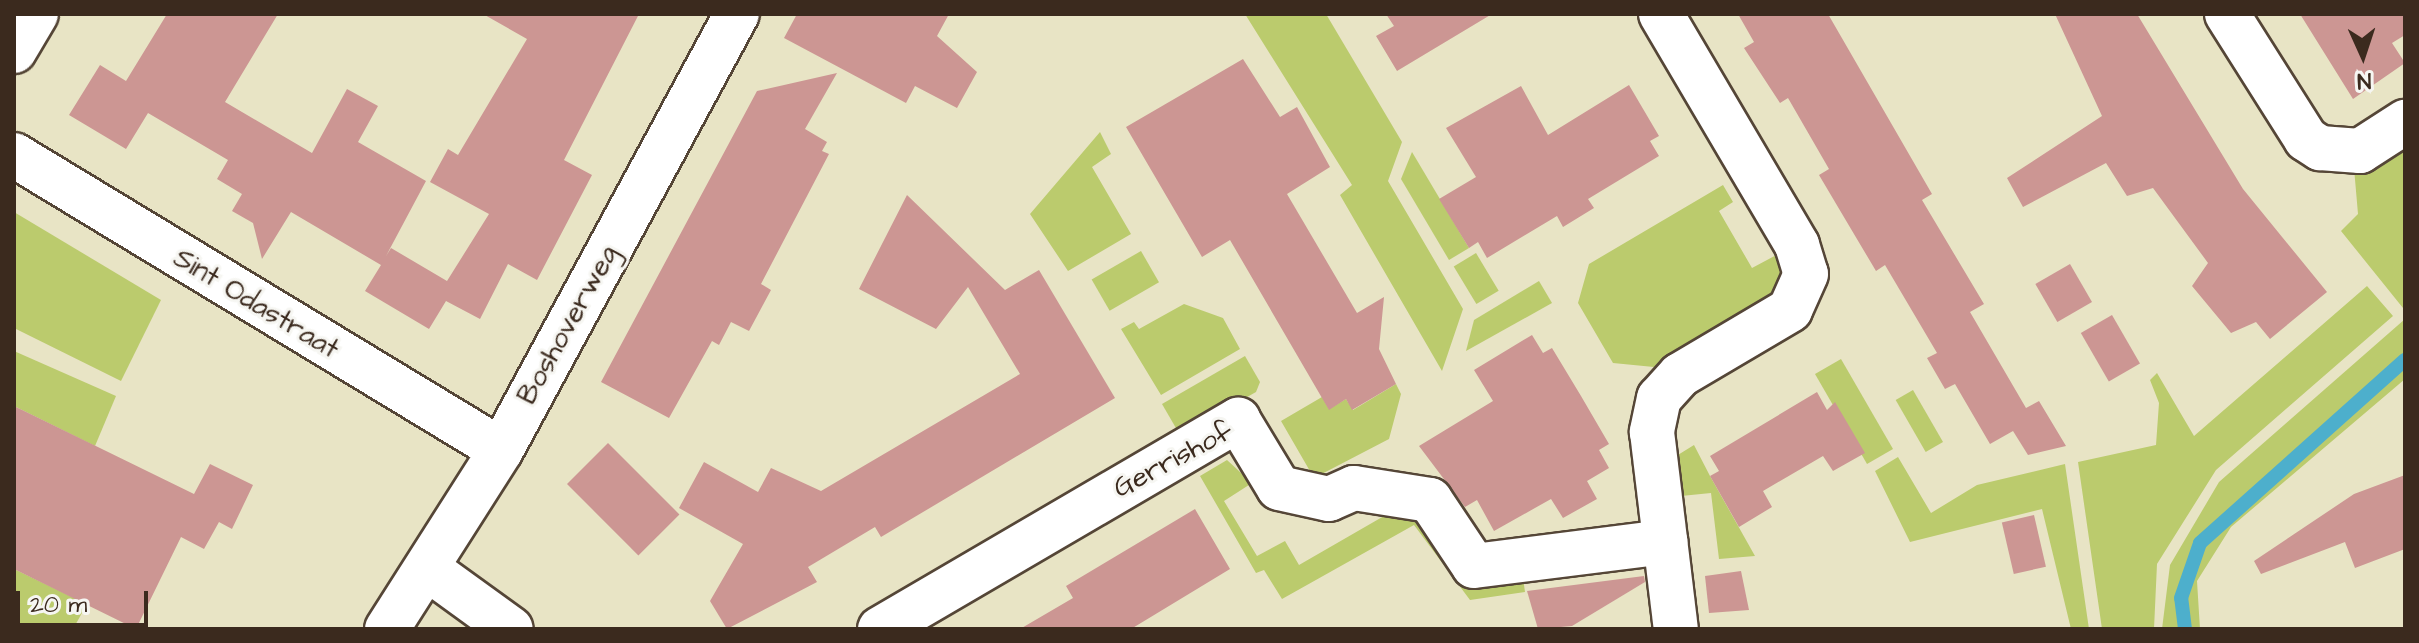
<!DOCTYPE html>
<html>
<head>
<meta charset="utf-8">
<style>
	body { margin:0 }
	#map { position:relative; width:2419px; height:643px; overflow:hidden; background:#e8e4c5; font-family:"Architects Daughter",sans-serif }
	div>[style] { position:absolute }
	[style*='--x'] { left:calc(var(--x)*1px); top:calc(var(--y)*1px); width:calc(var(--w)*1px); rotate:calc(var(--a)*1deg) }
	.green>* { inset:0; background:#bbcb6d; transform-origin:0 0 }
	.stream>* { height:14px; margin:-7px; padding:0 7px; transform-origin:7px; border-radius:7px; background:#4dafcc }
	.building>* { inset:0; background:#cc9693; transform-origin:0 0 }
	.roads { filter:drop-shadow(2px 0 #554637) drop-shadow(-2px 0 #554637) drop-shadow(0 2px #554637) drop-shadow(0 -2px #554637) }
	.minor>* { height:44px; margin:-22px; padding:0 22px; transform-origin:22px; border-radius:22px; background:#fff }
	span { translate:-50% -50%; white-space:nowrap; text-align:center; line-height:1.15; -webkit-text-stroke:6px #f6f6f2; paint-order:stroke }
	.street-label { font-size:28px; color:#3b2a1e }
	.frame { position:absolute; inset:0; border:16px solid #3b2a1e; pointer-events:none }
	.north { position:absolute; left:2323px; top:16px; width:80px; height:80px; -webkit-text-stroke:6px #f6f6f2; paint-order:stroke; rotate:177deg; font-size:22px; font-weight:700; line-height:32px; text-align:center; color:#3b2a1e }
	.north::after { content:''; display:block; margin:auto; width:28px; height:36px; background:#3b2a1e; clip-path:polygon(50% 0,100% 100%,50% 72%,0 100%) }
	.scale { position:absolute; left:16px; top:591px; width:132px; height:36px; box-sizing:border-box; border:4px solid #3b2a1e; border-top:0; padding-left:10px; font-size:24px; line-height:28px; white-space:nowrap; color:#3b2a1e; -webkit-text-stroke:6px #f6f6f2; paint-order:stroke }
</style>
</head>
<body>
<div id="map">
	<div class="green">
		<i style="clip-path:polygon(1245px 14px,1326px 14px,1402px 142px,1388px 181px,1463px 309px,1442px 371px,1340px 195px,1352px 185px)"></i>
		<i style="clip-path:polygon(1100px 132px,1111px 154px,1092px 167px,1131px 234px,1068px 271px,1030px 214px)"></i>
		<i style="clip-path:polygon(2405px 141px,2405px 306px,2403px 308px,2341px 231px,2358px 214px,2354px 168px)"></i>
		<i style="clip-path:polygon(1412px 152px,1469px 248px,1449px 260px,1401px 179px)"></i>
		<i style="clip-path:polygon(1723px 185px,1733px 202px,1719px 211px,1752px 268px,1782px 252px,1779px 296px,1664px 368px,1613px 363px,1578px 303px,1589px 264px)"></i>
		<i style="clip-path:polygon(14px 212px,161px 300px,121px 381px,14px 328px)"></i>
		<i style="left:1141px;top:251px;width:36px;height:57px;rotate:60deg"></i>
		<i style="left:1476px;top:253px;width:44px;height:26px;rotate:59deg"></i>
		<i style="clip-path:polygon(1539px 281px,1552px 303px,1466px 351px,1474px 320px)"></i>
		<i style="clip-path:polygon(2367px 286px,2393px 316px,2216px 470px,2157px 564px,2154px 629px,2102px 629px,2078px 462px,2156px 445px,2159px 403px,2150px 380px,2157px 373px,2194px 436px)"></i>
		<i style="clip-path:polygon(1184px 304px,1223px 318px,1240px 349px,1161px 395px,1121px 329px,1134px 322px,1139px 329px)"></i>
		<i style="clip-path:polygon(2405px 319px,2405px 379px,2231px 527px,2197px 581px,2200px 629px,2162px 629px,2170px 565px,2219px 482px)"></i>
		<i style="clip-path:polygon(14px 351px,116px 396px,95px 446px,14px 406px)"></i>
		<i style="clip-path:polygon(1245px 356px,1260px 382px,1256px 392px,1180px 435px,1162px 404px)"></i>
		<i style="left:1841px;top:359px;width:104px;height:30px;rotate:60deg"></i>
		<i style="clip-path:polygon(1396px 384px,1401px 394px,1389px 439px,1314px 478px,1281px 421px,1322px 397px,1329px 409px,1346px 399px,1353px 410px)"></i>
		<i style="left:1913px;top:390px;width:60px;height:20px;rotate:60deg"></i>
		<i style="clip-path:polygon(1694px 445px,1710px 476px,1755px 556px,1719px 559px,1711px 493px,1681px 496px,1673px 458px)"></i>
		<i style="clip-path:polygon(1898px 457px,1931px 513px,1977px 485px,2065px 464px,2089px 629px,2071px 629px,2042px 509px,1910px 542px,1875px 471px)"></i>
		<i style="clip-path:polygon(1227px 460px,1252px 483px,1224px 501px,1257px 556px,1285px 541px,1299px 565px,1384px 516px,1428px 524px,1523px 578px,1525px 592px,1470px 600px,1414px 525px,1282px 599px,1264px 570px,1256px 573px,1200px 476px)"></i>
		<i style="clip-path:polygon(14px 569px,87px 604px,73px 629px,14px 629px)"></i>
	</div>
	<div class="stream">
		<i style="--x:2185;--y:629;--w:31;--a:-97"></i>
		<i style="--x:2181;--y:598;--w:58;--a:-70.9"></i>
		<i style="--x:2200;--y:543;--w:275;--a:-41.8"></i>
	</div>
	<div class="building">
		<i style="clip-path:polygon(167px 14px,278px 14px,225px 102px,312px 153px,347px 89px,378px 106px,358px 142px,426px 181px,386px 256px,391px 248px,447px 281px,489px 214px,430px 182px,448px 149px,458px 155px,527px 39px,483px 14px,639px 14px,564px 160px,592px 175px,537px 280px,508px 264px,480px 319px,446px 301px,429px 329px,365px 291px,381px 265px,291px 212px,262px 259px,253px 223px,232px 211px,242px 194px,217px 179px,228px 160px,148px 113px,126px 149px,69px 115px,100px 65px,126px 81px)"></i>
		<i style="clip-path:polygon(797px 14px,949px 14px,937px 36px,977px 72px,957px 108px,915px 86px,906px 103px,784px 38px)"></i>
		<i style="clip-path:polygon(1386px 14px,1492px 14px,1397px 71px,1376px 36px,1394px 26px)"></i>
		<i style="clip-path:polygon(1738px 14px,1828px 14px,1932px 194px,1922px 200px,1984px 304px,1970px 312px,2026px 408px,2039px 401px,2066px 446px,2028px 455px,2013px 431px,1990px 444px,1955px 384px,1945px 389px,1927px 358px,1937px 353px,1885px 265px,1876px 271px,1851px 229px,1819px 175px,1829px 169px,1788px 98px,1780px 103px,1744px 48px,1754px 42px)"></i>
		<i style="clip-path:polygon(2055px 14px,2137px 14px,2243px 189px,2327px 292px,2270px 339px,2256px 322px,2231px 333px,2192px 286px,2208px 263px,2153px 188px,2127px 196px,2106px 163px,2023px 207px,2007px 178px,2102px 116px)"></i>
		<i style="clip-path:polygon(2300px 14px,2405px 14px,2405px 35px,2392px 43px,2405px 63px,2353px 99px)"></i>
		<i style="clip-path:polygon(1243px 59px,1280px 117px,1297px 107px,1330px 167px,1287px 194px,1357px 313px,1384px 297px,1379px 349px,1396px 384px,1352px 410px,1346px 399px,1329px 410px,1230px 240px,1202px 257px,1126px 127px)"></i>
		<i style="clip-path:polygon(837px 73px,805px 129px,827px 142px,822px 151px,829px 154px,761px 284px,771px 290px,749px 331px,731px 322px,719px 345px,712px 341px,669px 418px,601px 382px,757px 91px)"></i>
		<i style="clip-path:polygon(1629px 85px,1659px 136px,1650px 141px,1659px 156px,1588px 199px,1594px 208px,1563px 227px,1557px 216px,1487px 258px,1478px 242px,1469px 248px,1439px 199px,1476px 177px,1446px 128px,1521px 86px,1548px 135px)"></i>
		<i style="clip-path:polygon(907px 195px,1005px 290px,1039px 270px,1115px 398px,881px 537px,875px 527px,808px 567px,817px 582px,727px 629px,710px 601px,743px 544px,679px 508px,704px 462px,758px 492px,771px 468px,821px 491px,1020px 374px,968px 287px,936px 329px,859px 289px)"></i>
		<i style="left:2070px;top:264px;width:44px;height:40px;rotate:60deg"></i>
		<i style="left:2112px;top:315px;width:56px;height:36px;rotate:60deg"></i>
		<i style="clip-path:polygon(1532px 335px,1543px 353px,1552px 348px,1581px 396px,1609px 444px,1599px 450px,1609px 468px,1587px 481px,1597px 499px,1563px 518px,1551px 499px,1494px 531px,1477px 500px,1465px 507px,1419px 446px,1493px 401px,1474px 370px)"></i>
		<i style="clip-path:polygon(1817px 392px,1827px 410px,1835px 402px,1865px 453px,1833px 471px,1823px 456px,1763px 491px,1772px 507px,1739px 527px,1710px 476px,1719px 471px,1710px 456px)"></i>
		<i style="clip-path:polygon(14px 406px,194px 494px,210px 464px,253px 485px,232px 529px,219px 522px,204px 549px,181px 537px,136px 629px,14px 569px)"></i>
		<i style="left:608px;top:443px;width:101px;height:58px;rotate:45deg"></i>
		<i style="clip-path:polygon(2405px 475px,2405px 549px,2355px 568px,2345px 542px,2261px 574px,2254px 561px,2354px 494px)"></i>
		<i style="clip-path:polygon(1195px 509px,1230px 569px,1131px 629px,1020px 629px,1073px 598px,1066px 586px)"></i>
		<i style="left:2034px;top:515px;width:53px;height:33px;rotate:77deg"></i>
		<i style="clip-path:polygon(1741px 571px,1749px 610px,1709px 613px,1705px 576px)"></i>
		<i style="clip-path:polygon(1644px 576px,1645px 582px,1572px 626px,1538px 629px,1527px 591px)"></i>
	</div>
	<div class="roads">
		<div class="minor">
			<i style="--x:1661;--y:14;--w:268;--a:59.5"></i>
			<i style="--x:1797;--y:245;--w:30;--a:73"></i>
			<i style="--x:1806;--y:274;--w:39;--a:114"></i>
			<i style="--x:1790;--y:310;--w:128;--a:149.4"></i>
			<i style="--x:1680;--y:375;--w:31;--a:132"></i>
			<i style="--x:1659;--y:398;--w:35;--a:102"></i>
			<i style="--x:1652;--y:432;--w:198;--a:83.1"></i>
			<i style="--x:2227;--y:14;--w:148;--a:57.7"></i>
			<i style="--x:2306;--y:139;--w:17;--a:33"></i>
			<i style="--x:2320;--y:148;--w:40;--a:4.3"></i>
			<i style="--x:2360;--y:151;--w:54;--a:-32.8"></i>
			<i style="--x:14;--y:51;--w:43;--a:-59.3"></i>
			<i style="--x:14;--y:155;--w:569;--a:31.21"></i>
			<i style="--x:428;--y:569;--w:102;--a:35.9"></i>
			<i style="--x:387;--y:629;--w:212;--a:-57.5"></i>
			<i style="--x:501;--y:450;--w:496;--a:-61.6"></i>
			<i style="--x:880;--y:629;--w:415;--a:-30.3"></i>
			<i style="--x:1238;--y:420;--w:79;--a:58.9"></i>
			<i style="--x:1279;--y:488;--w:51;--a:12.4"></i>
			<i style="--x:1329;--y:499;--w:27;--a:-24"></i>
			<i style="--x:1354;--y:488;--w:77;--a:9"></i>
			<i style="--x:1430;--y:500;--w:79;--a:56.3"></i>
			<i style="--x:1474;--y:566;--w:193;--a:-7.2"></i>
		</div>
	</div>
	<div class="street-label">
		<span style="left:256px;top:304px;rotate:31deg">Sint Odastraat</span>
		<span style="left:568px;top:325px;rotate:-61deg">Boshoverweg</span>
		<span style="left:1173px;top:460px;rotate:-28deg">Gerrishof</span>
	</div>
	<div class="frame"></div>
	<div class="north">N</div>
	<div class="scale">20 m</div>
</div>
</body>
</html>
